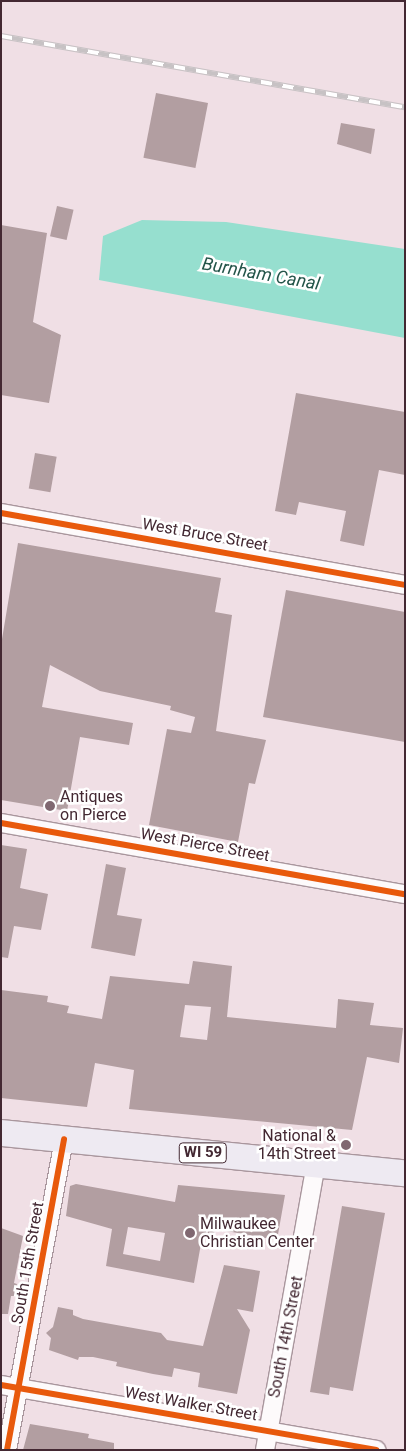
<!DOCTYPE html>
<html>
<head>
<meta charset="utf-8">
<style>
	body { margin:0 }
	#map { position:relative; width:406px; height:1451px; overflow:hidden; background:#f0dfe5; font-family:Roboto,sans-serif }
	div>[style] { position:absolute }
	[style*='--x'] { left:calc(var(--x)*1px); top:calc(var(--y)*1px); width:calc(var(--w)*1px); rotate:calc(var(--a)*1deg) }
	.water>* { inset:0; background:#96dfcf }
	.building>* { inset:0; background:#b29ea1; transform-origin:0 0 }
	.roads { filter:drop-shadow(1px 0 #a9969d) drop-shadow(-1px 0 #a9969d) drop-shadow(0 1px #a9969d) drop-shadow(0 -1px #a9969d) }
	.minor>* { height:18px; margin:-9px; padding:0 9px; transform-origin:9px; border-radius:9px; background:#fdfafb }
	.primary>* { height:26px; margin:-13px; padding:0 13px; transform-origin:13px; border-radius:13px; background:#eeeaf2 }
	.rail>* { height:5.5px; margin-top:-2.75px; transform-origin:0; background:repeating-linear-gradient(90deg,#fff 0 11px,#c7c2c4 0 22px); box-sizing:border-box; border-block:1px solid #c7c2c4 }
	.cycleway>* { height:6px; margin:-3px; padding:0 3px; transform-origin:3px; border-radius:3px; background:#e8590c }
	.dots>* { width:14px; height:14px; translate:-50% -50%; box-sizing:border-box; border:2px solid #fff; border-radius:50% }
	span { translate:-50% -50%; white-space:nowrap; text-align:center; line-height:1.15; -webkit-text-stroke:5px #fff; paint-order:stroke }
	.shield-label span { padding:1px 4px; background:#fff; border:1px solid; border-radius:4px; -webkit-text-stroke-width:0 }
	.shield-label { font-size:15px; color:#432832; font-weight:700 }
	.street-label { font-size:16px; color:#432832 }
	.poi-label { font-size:16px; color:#432832 }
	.left { translate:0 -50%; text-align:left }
	.right { translate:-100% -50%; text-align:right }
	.water-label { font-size:18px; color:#24554a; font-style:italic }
	.frame { position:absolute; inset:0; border:2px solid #432832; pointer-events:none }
</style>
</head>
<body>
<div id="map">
	<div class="water">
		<i style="clip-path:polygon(142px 220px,226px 222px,405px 249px,405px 338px,99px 280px,103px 236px)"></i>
	</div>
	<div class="building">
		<i style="left:156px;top:93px;width:53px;height:66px;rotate:11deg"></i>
		<i style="clip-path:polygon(341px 123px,375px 129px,371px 154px,337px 144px)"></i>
		<i style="left:57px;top:206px;width:17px;height:31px;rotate:13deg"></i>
		<i style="clip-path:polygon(1px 225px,47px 233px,33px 322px,61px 335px,49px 403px,1px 395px)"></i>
		<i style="clip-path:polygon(296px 393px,405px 412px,405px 475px,379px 470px,364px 546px,340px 541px,346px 511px,299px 502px,296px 515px,275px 511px)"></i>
		<i style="left:35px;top:453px;width:22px;height:36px;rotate:10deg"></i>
		<i style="clip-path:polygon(18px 543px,221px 578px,215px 612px,232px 615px,216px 731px,266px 740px,255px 784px,249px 783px,238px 842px,149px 825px,167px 729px,191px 733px,195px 717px,170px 710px,171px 706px,100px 691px,50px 665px,42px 707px,133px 723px,129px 745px,80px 737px,67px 811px,1px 800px,1px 645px)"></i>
		<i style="clip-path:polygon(286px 590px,405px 612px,405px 742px,263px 717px)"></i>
		<i style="clip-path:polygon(1px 845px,27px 849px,20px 888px,48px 894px,41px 930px,14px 926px,8px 958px,1px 957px)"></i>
		<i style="clip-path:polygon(106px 864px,126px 868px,117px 915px,142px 919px,135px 956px,91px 948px)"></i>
		<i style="clip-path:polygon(evenodd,193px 961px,232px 966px,227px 1017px,336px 1028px,338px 999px,374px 1003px,370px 1025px,403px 1028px,399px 1063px,367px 1057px,352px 1130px,129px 1109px,134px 1070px,95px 1063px,87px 1107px,1px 1098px,1px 990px,48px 996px,47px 1002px,69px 1006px,67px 1013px,102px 1019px,110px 976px,189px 984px,193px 961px,185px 1005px,211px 1007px,207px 1040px,180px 1037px,185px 1005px)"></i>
		<i style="clip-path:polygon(evenodd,76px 1184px,175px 1202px,178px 1185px,285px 1195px,277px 1240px,215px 1229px,213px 1240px,202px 1238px,194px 1283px,106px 1266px,112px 1229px,66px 1216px,70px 1186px,76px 1184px,128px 1227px,165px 1233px,160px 1261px,123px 1254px,128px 1227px)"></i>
		<i style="clip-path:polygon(342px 1206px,385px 1213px,353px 1391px,330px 1387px,329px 1395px,310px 1392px)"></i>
		<i style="clip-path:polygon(1px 1228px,23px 1236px,14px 1283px,17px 1284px,15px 1296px,11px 1296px,8px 1314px,1px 1314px)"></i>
		<i style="clip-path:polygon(224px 1265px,260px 1271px,253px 1312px,237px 1309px,250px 1330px,237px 1394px,198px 1387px,200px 1373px,174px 1368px,172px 1377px,153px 1374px,116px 1366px,117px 1362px,93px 1357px,79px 1357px,78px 1360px,49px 1350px,51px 1338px,46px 1333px,53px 1327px,58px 1307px,73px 1310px,73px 1315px,83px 1319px,161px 1333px,167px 1340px,203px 1346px)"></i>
		<i style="clip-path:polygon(30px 1424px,89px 1434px,88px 1438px,114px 1443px,114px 1450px,23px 1450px)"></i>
	</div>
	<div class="roads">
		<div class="minor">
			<i style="--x:1;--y:513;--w:410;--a:10.1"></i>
			<i style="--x:1;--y:823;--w:410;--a:10"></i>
			<i style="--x:1;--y:1385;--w:381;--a:9.8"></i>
			<i style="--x:7;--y:1450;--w:316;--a:-79.6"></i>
			<i style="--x:265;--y:1450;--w:291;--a:-79.9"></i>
		</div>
		<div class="primary">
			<i style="--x:1;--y:1133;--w:406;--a:5.7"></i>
		</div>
	</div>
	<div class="rail">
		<i style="--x:1;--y:36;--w:410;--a:10"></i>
	</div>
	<div class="cycleway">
		<i style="--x:1;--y:513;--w:410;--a:10.1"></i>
		<i style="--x:1;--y:823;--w:410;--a:10"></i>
		<i style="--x:1;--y:1385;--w:381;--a:9.8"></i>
		<i style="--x:7;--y:1450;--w:316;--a:-79.6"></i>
	</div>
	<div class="dots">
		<i style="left:50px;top:806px;background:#806871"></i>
		<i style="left:346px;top:1145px;background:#806871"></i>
		<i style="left:190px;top:1233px;background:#806871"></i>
	</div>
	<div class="shield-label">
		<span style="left:203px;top:1153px">WI 59</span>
	</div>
	<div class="street-label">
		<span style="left:205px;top:535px;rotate:10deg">West Bruce Street</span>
		<span style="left:205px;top:845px;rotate:10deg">West Pierce Street</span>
		<span style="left:28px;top:1263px;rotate:-80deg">South 15th Street</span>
		<span style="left:286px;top:1337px;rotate:-79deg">South 14th Street</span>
		<span style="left:191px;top:1404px;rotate:10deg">West Walker Street</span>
	</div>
	<div class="poi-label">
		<span class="left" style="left:60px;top:806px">Antiques<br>on Pierce</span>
		<span class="right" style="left:336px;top:1145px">National &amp;<br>14th Street</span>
		<span class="left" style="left:200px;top:1233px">Milwaukee<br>Christian Center</span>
	</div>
	<div class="water-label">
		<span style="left:261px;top:274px;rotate:10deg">Burnham Canal</span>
	</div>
	<div class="frame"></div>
</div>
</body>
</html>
